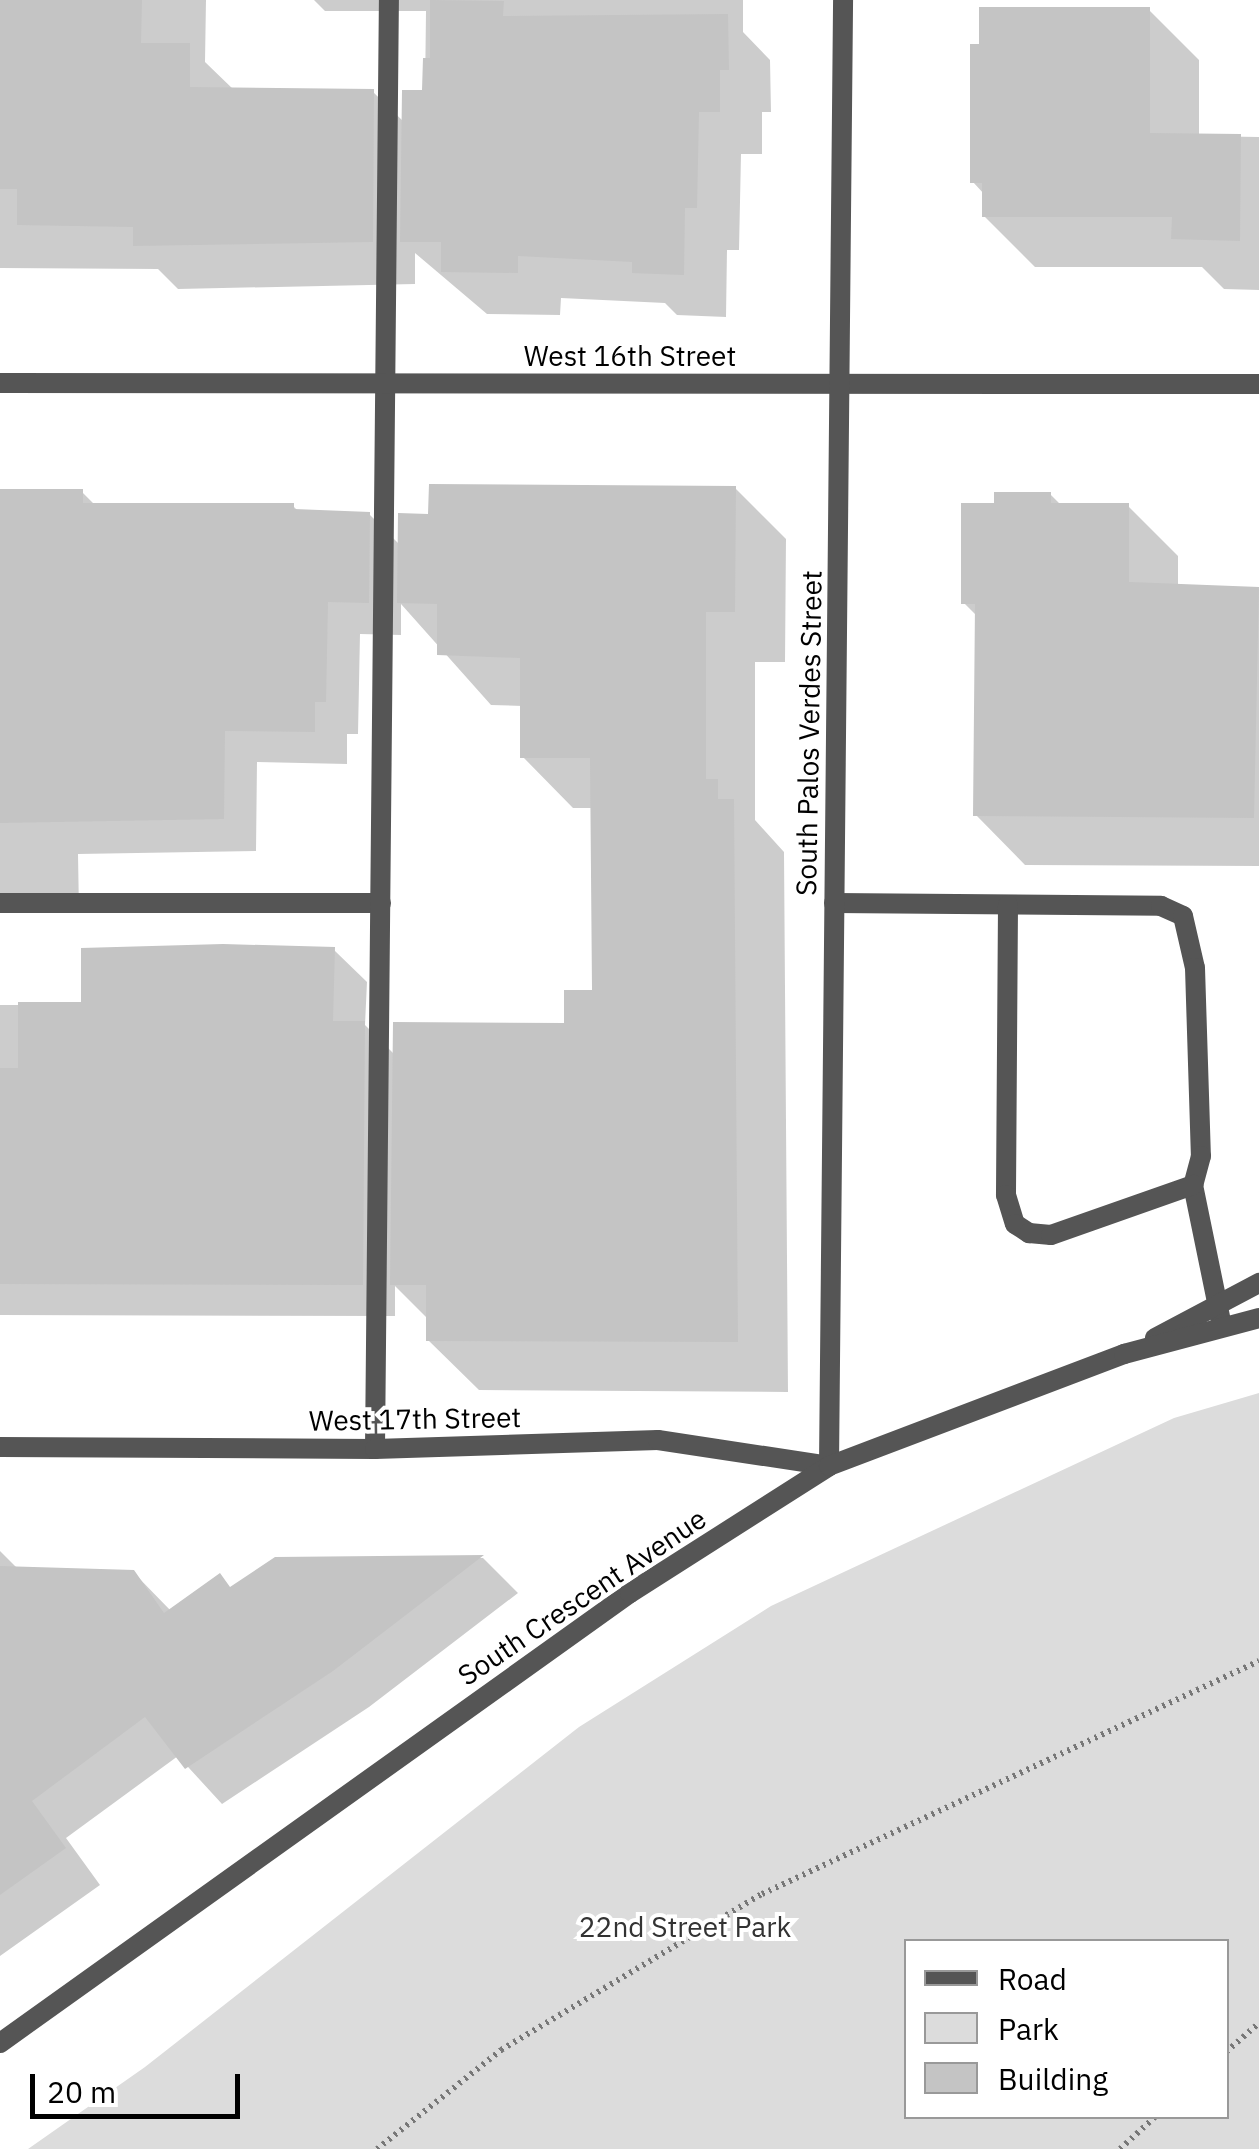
<!DOCTYPE html>
<html>
<head>
<meta charset="utf-8">
<style>
	body { margin:0 }
	#map { position:relative; width:1259px; height:2149px; overflow:hidden; background:#fff; font-family:"IBM Plex Sans",sans-serif }
	div>[style] { position:absolute }
	[style*='--x'] { left:calc(var(--x)*1px); top:calc(var(--y)*1px); width:calc(var(--w)*1px); rotate:calc(var(--a)*1deg) }
	.green>* { inset:0; background:#dcdcdc }
	.shadow>* { inset:0; background:#0003 }
	.building>* { inset:0; background:#c4c4c4 }
	.path>* { height:6px; margin-top:-3px; transform-origin:0; background:repeating-linear-gradient(90deg,#777 0 2.5px,transparent 0 7.5px) }
	.service>* { height:20px; margin:-10px; padding:0 10px; transform-origin:10px; border-radius:10px; background:#555 }
	.minor>* { height:20px; margin:-10px; padding:0 10px; transform-origin:10px; border-radius:10px; background:#555 }
	.tertiary>* { height:20px; margin:-10px; padding:0 10px; transform-origin:10px; border-radius:10px; background:#555 }
	span { translate:-50% -50%; white-space:nowrap; text-align:center; line-height:1.15; -webkit-text-stroke:8px #fff; paint-order:stroke }
	.street-label { font-size:28px; color:#000 }
	.park-label { font-size:28px; color:#333 }
	.legend { position:absolute; left:904px; top:1939px; width:325px; height:180px; box-sizing:border-box; background:#fff; border:2px solid #999; margin:0; padding:12px 18px; list-style:none; font-size:30px; color:#000 }
	.legend li { display:flex; align-items:center; gap:20px; height:50px }
	.legend b { width:50px; border:2px solid #999 }
	.scale { position:absolute; left:30px; top:2074px; width:210px; height:45px; box-sizing:border-box; border:5px solid #000; border-top:0; padding-left:12px; font-size:30px; line-height:35px; white-space:nowrap; color:#000; -webkit-text-stroke:8px #fff; paint-order:stroke }
</style>
</head>
<body>
<div id="map">
	<div class="green">
		<i style="clip-path:polygon(evenodd,1259px 1393px,1259px 2149px,28px 2149px,145px 2067px,579px 1727px,771px 1606px,1174px 1418px,1259px 1393px,906px 1942px,1226px 1942px,1226px 2116px,906px 2116px,906px 1942px)"></i>
	</div>
	<div class="shadow">
		<i style="clip-path:polygon(0 0,206px 0,205px 62px,234px 90px,373px 92px,404px 122px,425px 92px,426px 11px,325px 11px,314px 0,743px 0,743px 32px,770px 60px,771px 112px,762px 112px,762px 154px,741px 154px,739px 250px,727px 250px,726px 317px,677px 315px,665px 303px,561px 298px,560px 315px,487px 314px,415px 253px,415px 284px,178px 289px,158px 269px,0 268px)"></i>
		<i style="clip-path:polygon(1149px 10px,1199px 60px,1199px 136px,1259px 137px,1259px 290px,1224px 289px,1202px 267px,1035px 267px,984px 216px,984px 194px,973px 182px)"></i>
		<i style="clip-path:polygon(735px 488px,786px 539px,785px 662px,755px 662px,755px 820px,784px 852px,788px 1392px,479px 1390px,428px 1340px,428px 1319px,395px 1286px,395px 1316px,0 1315px,0 1005px,84px 1005px,334px 950px,367px 982px,365px 1025px,395px 1055px,567px 1026px,594px 993px,593px 808px,573px 808px,523px 757px,523px 706px,491px 705px,401px 604px,401px 635px,360px 634px,358px 734px,347px 734px,347px 764px,257px 762px,256px 851px,78px 854px,79px 911px,0 911px,0 492px,82px 492px,96px 506px,293px 506px,299px 512px,369px 514px,400px 545px,431px 516px)"></i>
		<i style="clip-path:polygon(1050px 494px,1062px 506px,1128px 506px,1178px 556px,1178px 586px,1259px 589px,1259px 866px,1025px 865px,976px 815px,978px 617px,964px 603px,996px 506px)"></i>
		<i style="clip-path:polygon(0 1551px,18px 1569px,133px 1572px,171px 1611px,232px 1589px,276px 1559px,483px 1558px,518px 1593px,369px 1707px,222px 1804px,178px 1756px,66px 1838px,100px 1885px,0 1956px)"></i>
	</div>
	<div class="building">
		<i style="clip-path:polygon(0 0,142px 0,141px 43px,190px 43px,190px 87px,374px 89px,373px 242px,133px 246px,133px 227px,17px 225px,17px 189px,0 189px)"></i>
		<i style="clip-path:polygon(430px 0,504px 1px,503px 16px,728px 14px,729px 70px,720px 70px,720px 112px,699px 112px,697px 208px,685px 208px,684px 275px,632px 273px,632px 262px,518px 256px,518px 273px,441px 272px,441px 242px,400px 242px,402px 90px,422px 90px,423px 58px,430px 58px)"></i>
		<i style="clip-path:polygon(979px 7px,1150px 7px,1150px 133px,1241px 134px,1240px 241px,1171px 239px,1172px 217px,982px 217px,982px 183px,970px 183px,970px 44px,979px 44px)"></i>
		<i style="clip-path:polygon(429px 484px,736px 486px,735px 612px,706px 612px,706px 779px,718px 779px,718px 799px,734px 799px,738px 1342px,426px 1341px,426px 1285px,390px 1285px,393px 1022px,564px 1023px,564px 990px,592px 990px,590px 758px,520px 758px,520px 658px,437px 655px,437px 604px,397px 603px,398px 513px,428px 514px)"></i>
		<i style="clip-path:polygon(0 489px,83px 489px,83px 503px,294px 503px,294px 509px,370px 512px,369px 603px,328px 602px,326px 702px,315px 702px,315px 732px,225px 731px,224px 819px,0 823px)"></i>
		<i style="clip-path:polygon(994px 492px,1051px 492px,1051px 503px,1129px 503px,1129px 582px,1259px 587px,1254px 818px,973px 816px,975px 604px,961px 604px,961px 503px,994px 503px)"></i>
		<i style="clip-path:polygon(223px 944px,335px 947px,333px 1021px,365px 1021px,363px 1285px,0 1284px,0 1068px,18px 1068px,18px 1002px,81px 1002px,81px 948px)"></i>
		<i style="clip-path:polygon(484px 1555px,333px 1671px,185px 1769px,145px 1717px,32px 1801px,66px 1848px,0 1895px,0 1566px,134px 1570px,164px 1613px,220px 1573px,230px 1587px,275px 1557px)"></i>
	</div>
	<div class="path">
		<i style="--x:1226;--y:2052;--w:44;--a:-41.3"></i>
		<i style="--x:377;--y:2149;--w:159;--a:-38.6"></i>
		<i style="--x:501;--y:2050;--w:304;--a:-30.9"></i>
		<i style="--x:762;--y:1894;--w:549;--a:-25.12"></i>
		<i style="--x:1120;--y:2149;--w:49;--a:-42.5"></i>
	</div>
	<div class="service">
		<i style="--x:0;--y:903;--w:381;--a:0"></i>
		<i style="--x:834;--y:903;--w:327;--a:0.5"></i>
		<i style="--x:1161;--y:906;--w:24;--a:24"></i>
		<i style="--x:1183;--y:916;--w:53;--a:77"></i>
		<i style="--x:1195;--y:968;--w:188;--a:88.2"></i>
		<i style="--x:1201;--y:1156;--w:30;--a:105"></i>
		<i style="--x:1193;--y:1185;--w:139;--a:78.4"></i>
		<i style="--x:1008;--y:905;--w:290;--a:90.4"></i>
		<i style="--x:1006;--y:1195;--w:30;--a:73"></i>
		<i style="--x:1015;--y:1224;--w:17;--a:33"></i>
		<i style="--x:1029;--y:1233;--w:22;--a:5"></i>
		<i style="--x:1051;--y:1235;--w:151;--a:-19.4"></i>
		<i style="--x:375;--y:1449;--w:1449;--a:-89.45"></i>
	</div>
	<div class="minor">
		<i style="--x:0;--y:383;--w:1259;--a:0.05"></i>
		<i style="--x:0;--y:1447;--w:375;--a:0.3"></i>
		<i style="--x:375;--y:1449;--w:283;--a:-1.8"></i>
		<i style="--x:658;--y:1440;--w:173;--a:8.6"></i>
		<i style="--x:829;--y:1466;--w:1466;--a:-89.45"></i>
	</div>
	<div class="tertiary">
		<i style="--x:1155;--y:1338;--w:118;--a:-27.9"></i>
		<i style="--x:0;--y:2043;--w:774;--a:-35.54"></i>
		<i style="--x:630;--y:1593;--w:236;--a:-32.5"></i>
		<i style="--x:829;--y:1466;--w:316;--a:-20.8"></i>
		<i style="--x:1124;--y:1354;--w:140;--a:-14.9"></i>
	</div>
	<div class="street-label">
		<span style="left:630px;top:356px">West 16th Street</span>
		<span style="left:809px;top:733px;rotate:-89deg">South Palos Verdes Street</span>
		<span style="left:415px;top:1419px;rotate:-1deg">West 17th Street</span>
		<span style="left:582px;top:1597px;rotate:-34deg">South Crescent Avenue</span>
	</div>
	<div class="park-label">
		<span style="left:685px;top:1927px">22nd Street Park</span>
	</div>
	<ul class="legend">
	<li><b style="height:12px;background:#555"></b>Road</li>
	<li><b style="height:28px;background:#dcdcdc"></b>Park</li>
	<li><b style="height:28px;background:#c4c4c4"></b>Building</li>
	</ul>
	<div class="scale">20 m</div>
</div>
</body>
</html>
